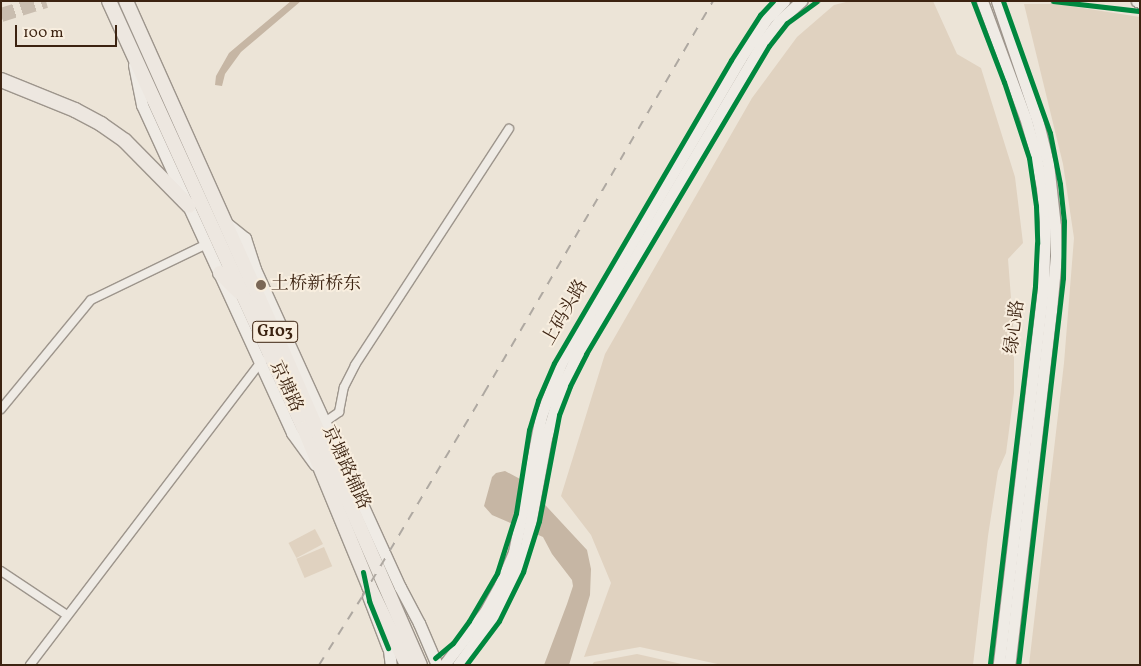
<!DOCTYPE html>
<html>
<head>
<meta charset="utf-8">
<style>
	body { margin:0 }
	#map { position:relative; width:1141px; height:666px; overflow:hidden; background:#ece4d7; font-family:Vollkorn,"Noto Serif SC",serif }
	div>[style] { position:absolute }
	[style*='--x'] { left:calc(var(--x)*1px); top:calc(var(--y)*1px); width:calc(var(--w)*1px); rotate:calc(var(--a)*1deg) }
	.green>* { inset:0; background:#e0d2c0; transform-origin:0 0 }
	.water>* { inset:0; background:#c6b6a4 }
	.highway-tunnel>* { height:14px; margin-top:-7px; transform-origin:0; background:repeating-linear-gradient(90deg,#c9bdaf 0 14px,transparent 0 21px) }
	.roads { filter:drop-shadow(1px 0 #9d958c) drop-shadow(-1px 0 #9d958c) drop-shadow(0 1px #9d958c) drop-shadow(0 -1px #9d958c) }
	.street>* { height:8px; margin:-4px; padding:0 4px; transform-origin:4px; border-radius:4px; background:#efebe5 }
	.secondary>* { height:11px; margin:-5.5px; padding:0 5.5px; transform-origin:5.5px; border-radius:5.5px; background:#efebe5 }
	.highway>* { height:14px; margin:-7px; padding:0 7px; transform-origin:7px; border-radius:7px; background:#ede7e0 }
	.rail>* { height:2px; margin-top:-1px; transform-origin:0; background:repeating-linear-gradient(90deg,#aea8a1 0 9px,transparent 0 18px) }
	.cycleway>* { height:5px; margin:-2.5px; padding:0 2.5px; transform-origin:2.5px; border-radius:2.5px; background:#00873e }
	.dots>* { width:14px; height:14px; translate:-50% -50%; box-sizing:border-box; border:2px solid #f8eedf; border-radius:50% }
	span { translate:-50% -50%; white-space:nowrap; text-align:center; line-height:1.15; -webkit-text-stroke:4px #f8eedf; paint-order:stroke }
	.shield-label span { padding:1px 4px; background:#f8eedf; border:1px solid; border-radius:4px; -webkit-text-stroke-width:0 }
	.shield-label { font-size:16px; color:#3c2311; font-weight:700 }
	.poi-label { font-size:18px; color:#3c2311 }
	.left { translate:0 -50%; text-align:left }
	.street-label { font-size:18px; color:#3c2311 }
	.frame { position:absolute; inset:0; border:2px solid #3c2311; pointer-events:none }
	.scale { position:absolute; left:15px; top:25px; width:102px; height:22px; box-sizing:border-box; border:2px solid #3c2311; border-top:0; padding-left:6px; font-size:15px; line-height:18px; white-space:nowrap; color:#3c2311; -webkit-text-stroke:4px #f8eedf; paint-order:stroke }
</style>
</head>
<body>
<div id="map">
	<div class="green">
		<i style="clip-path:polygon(850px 1px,933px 1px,957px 54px,981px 68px,1015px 177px,1023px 243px,1008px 259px,1014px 337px,1014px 393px,1006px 453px,998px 471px,988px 536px,973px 665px,722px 665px,640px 647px,584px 657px,611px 583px,591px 535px,561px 496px,605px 354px,752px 98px,797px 37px,834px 5px)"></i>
		<i style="clip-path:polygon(1024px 4px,1057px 4px,1140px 17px,1140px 665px,1029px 665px,1064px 363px,1074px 238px,1063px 164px)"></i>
		<i style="left:315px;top:529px;width:17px;height:30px;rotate:62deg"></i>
		<i style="left:324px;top:547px;width:21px;height:30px;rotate:67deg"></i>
		<i style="clip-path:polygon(637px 654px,686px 665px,592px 665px,594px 662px)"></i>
	</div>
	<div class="water">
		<i style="clip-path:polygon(291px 1px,301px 1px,241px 52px,225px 74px,222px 86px,215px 85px,216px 76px,229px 53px)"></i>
		<i style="clip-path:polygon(505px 471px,522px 480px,587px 550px,591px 569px,590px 595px,569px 665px,544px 665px,567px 604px,573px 586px,572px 580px,552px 554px,543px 537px,492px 515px,484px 506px,492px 477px,496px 473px)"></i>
	</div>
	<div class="highway-tunnel">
		<i style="--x:1;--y:15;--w:47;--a:-17.3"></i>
	</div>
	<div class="roads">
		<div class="street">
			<i style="--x:1;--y:409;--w:141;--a:-50.5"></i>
			<i style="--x:91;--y:300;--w:129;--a:-25.8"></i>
			<i style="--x:322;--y:424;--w:21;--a:-35"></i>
			<i style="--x:339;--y:412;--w:25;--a:-79"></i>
			<i style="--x:344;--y:387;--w:25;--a:-63"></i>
			<i style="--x:355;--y:365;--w:282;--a:-56.9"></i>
			<i style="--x:1;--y:571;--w:79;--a:33.7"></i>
			<i style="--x:30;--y:665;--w:383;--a:-52.7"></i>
		</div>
		<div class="secondary">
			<i style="--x:982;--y:1;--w:124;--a:69.7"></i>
			<i style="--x:1025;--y:117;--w:36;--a:74"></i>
			<i style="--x:1035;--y:152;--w:37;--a:79"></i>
			<i style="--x:1042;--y:188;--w:33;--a:85"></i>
			<i style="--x:1045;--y:221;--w:67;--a:91.7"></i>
			<i style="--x:1043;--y:288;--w:380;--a:96.7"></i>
			<i style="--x:997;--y:1;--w:125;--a:71.3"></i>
			<i style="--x:1037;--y:119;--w:45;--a:76"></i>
			<i style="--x:1048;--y:163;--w:63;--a:83.7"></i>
			<i style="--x:1055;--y:226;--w:30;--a:88"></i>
			<i style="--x:1056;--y:256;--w:54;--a:95.3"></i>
			<i style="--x:1051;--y:310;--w:357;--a:96.7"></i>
			<i style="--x:1137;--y:1;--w:3;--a:18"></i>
			<i style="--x:134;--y:65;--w:41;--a:78.7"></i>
			<i style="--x:142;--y:105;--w:361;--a:65.4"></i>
			<i style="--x:292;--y:433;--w:39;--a:54"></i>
			<i style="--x:225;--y:222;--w:26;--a:39"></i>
			<i style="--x:245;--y:238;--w:33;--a:72"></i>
			<i style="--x:255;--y:269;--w:72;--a:65.6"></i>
			<i style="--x:285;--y:335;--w:277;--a:65.5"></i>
			<i style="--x:400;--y:587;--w:41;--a:62.2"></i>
			<i style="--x:419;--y:623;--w:46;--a:66.8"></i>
			<i style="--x:368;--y:596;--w:56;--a:69"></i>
			<i style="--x:388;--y:642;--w:23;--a:83"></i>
			<i style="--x:444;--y:665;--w:67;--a:-52.3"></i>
			<i style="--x:485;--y:612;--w:31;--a:-61"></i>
			<i style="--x:500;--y:585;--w:36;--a:-67"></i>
			<i style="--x:514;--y:552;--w:139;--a:-78.8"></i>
			<i style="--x:541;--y:416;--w:57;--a:-69.3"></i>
			<i style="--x:561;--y:363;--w:353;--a:-59.5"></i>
			<i style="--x:740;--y:59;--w:49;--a:-56.6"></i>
			<i style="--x:767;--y:18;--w:24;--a:-45"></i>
			<i style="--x:458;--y:665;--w:63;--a:-54"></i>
			<i style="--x:495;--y:614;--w:30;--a:-62"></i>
			<i style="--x:509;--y:588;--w:45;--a:-68"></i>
			<i style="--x:526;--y:546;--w:110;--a:-79.5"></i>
			<i style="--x:546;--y:438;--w:51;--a:-73"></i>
			<i style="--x:561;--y:389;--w:35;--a:-65"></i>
			<i style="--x:576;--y:357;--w:366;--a:-59.3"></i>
			<i style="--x:763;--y:42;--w:26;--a:-53"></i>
			<i style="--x:779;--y:21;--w:30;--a:-42"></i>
		</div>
		<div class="highway">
			<i style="--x:109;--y:1;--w:469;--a:65.5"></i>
			<i style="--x:304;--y:428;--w:171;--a:67.6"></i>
			<i style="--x:369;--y:586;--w:88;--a:64.3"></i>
			<i style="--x:126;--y:1;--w:369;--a:65.9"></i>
			<i style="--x:277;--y:338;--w:357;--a:66.4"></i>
			<i style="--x:1;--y:80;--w:80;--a:22.1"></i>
			<i style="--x:75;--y:110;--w:30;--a:28"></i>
			<i style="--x:101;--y:124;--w:29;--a:35"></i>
			<i style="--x:125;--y:141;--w:91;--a:45.4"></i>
			<i style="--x:220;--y:273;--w:27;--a:45"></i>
		</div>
	</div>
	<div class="rail">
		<i style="--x:319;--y:665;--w:80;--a:-57.7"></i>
		<i style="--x:362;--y:597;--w:238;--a:-59.1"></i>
		<i style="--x:484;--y:393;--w:454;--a:-59.7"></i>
	</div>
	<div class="cycleway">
		<i style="--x:973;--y:1;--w:87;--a:69.1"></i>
		<i style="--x:1004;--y:82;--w:80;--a:71.8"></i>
		<i style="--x:1029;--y:158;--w:49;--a:81.7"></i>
		<i style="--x:1036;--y:206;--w:37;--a:88"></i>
		<i style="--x:1037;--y:243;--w:43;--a:92.7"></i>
		<i style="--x:1035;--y:286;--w:382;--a:96.8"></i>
		<i style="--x:1003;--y:1;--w:140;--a:70.4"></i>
		<i style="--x:1050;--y:133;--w:52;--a:78.9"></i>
		<i style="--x:1060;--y:184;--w:37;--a:84"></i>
		<i style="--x:1064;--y:221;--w:57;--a:91"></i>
		<i style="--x:1063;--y:278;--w:390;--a:96.6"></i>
		<i style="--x:1053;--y:1;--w:88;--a:6.6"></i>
		<i style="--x:363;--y:572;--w:30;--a:78"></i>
		<i style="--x:369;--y:601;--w:51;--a:68"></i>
		<i style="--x:435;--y:658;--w:23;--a:-40"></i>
		<i style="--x:453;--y:643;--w:27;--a:-54"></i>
		<i style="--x:469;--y:621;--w:56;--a:-59.7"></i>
		<i style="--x:497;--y:573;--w:63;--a:-72.4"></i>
		<i style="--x:516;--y:513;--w:84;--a:-81.1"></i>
		<i style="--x:529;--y:430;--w:31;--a:-73"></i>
		<i style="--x:538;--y:400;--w:40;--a:-66.6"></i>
		<i style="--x:554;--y:363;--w:351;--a:-59.7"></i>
		<i style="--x:731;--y:60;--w:54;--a:-57.2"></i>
		<i style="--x:760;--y:15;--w:19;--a:-47"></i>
		<i style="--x:466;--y:665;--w:55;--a:-53.1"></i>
		<i style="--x:499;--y:621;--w:55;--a:-63.9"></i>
		<i style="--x:523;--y:572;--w:53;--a:-72.6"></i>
		<i style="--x:539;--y:521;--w:108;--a:-79.3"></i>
		<i style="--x:559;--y:415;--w:31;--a:-69"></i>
		<i style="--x:570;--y:386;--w:36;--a:-63"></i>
		<i style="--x:586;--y:354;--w:358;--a:-59.3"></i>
		<i style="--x:769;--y:46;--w:29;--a:-52"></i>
		<i style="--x:787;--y:23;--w:37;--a:-36"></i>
	</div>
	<div class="dots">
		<i style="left:261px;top:285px;background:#7a6756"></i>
	</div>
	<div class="shield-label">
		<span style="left:275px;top:332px">G103</span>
	</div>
	<div class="poi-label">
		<span class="left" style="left:271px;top:285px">土桥新桥东</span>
	</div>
	<div class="street-label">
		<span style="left:566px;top:313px;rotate:-60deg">上码头路</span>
		<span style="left:1016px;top:327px;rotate:-83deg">绿心路</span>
		<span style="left:285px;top:387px;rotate:65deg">京塘路</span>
		<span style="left:345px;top:468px;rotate:65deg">京塘路辅路</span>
	</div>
	<div class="frame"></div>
	<div class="scale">100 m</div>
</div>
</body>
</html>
